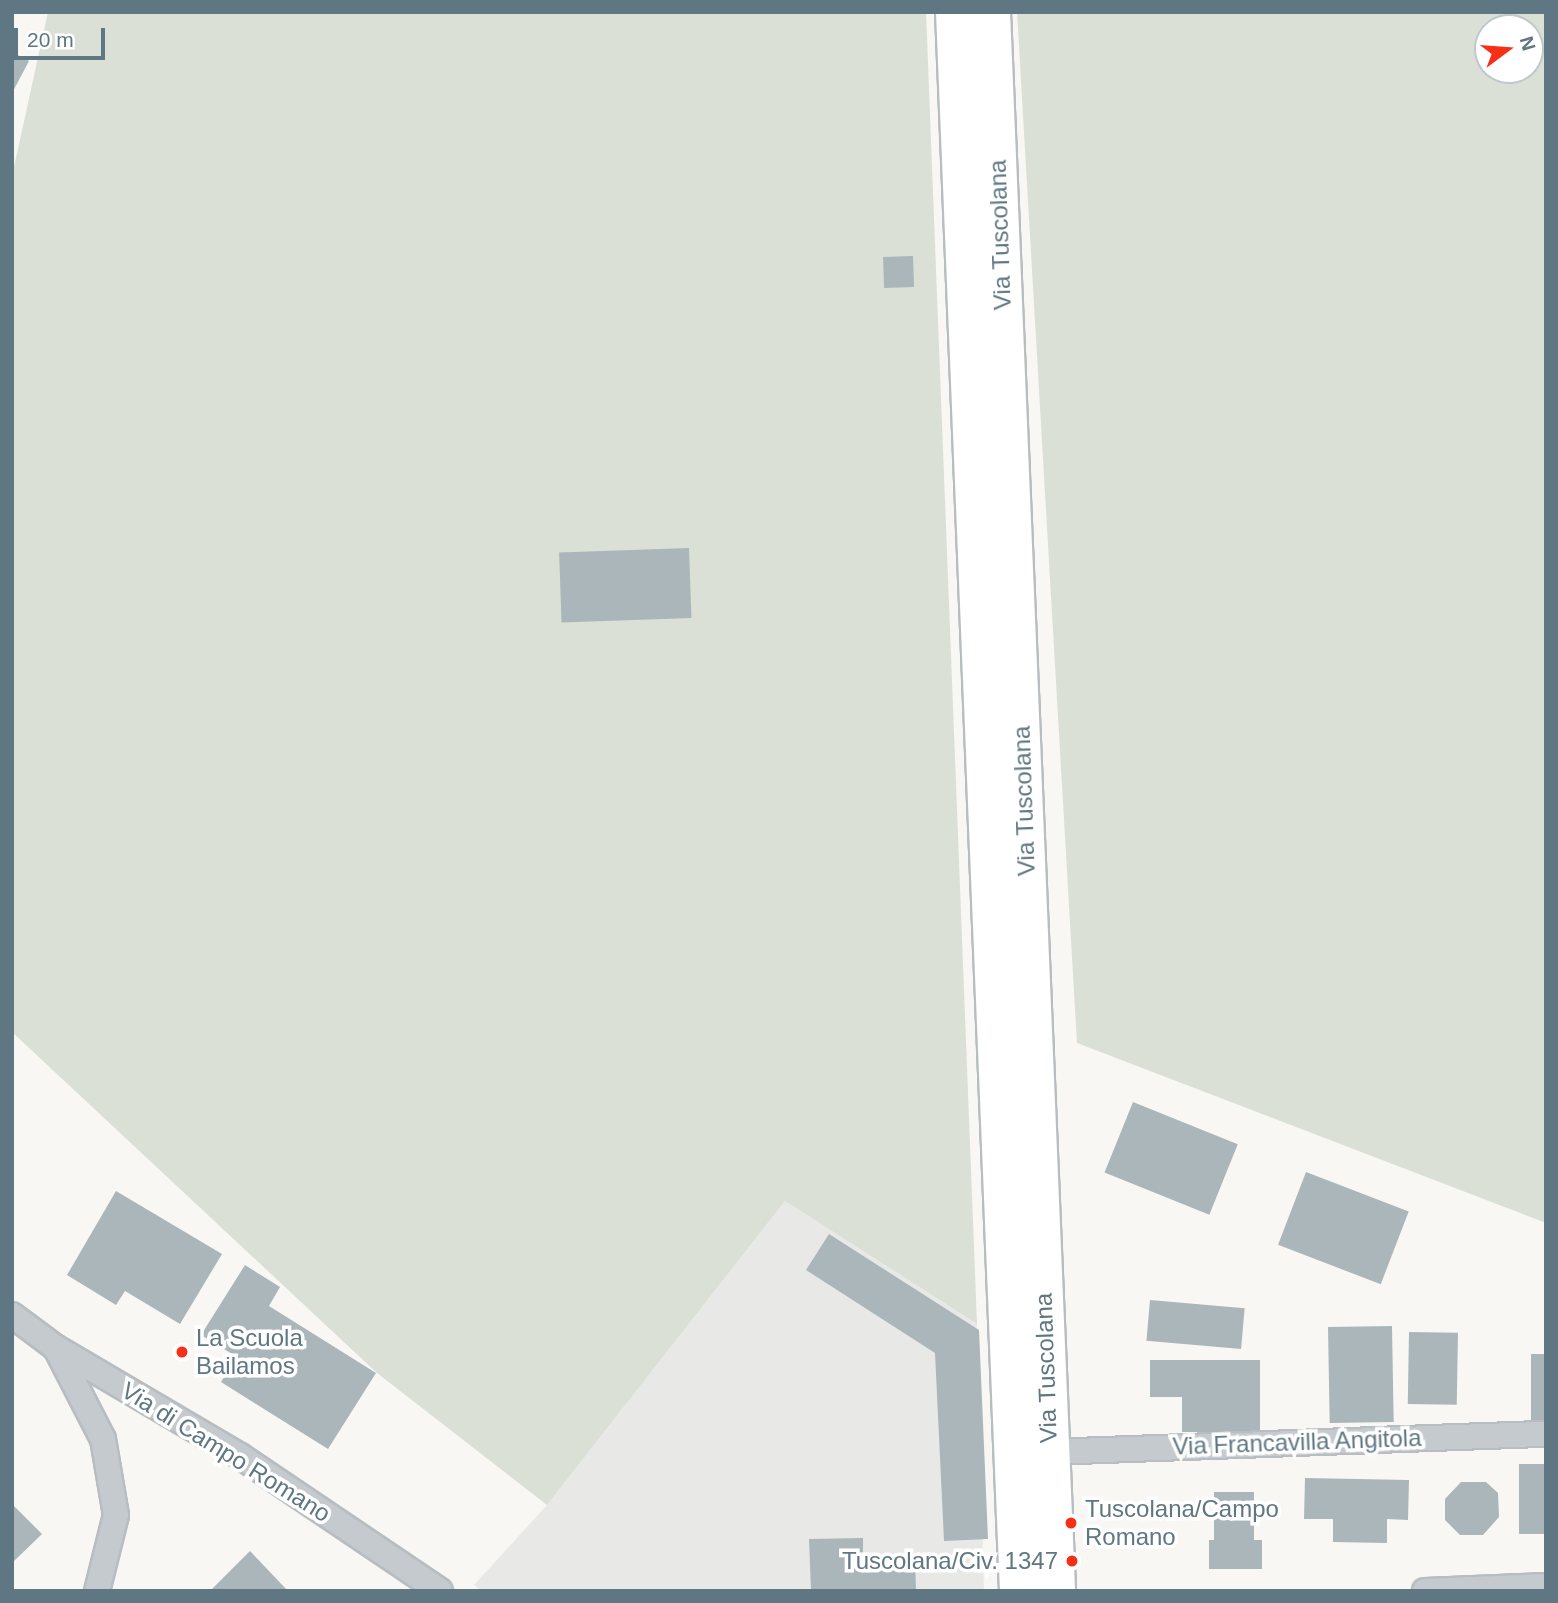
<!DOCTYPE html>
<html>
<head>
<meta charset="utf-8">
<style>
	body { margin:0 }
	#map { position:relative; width:1558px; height:1603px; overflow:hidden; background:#f8f7f4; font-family:Arial,sans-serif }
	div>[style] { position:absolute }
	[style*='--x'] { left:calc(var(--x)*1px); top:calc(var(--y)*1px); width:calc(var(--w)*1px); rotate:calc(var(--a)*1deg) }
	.built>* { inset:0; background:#e8e9e7 }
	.green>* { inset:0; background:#dae0d5 }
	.building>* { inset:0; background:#aab6ba; transform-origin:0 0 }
	.roads { filter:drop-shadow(2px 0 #b7bdc0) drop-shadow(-2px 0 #b7bdc0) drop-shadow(0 2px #b7bdc0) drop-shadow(0 -2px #b7bdc0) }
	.street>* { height:24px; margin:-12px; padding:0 12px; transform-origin:12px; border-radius:12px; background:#c4cacd }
	.primary>* { height:38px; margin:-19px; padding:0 19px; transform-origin:19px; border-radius:19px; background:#fff }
	.dots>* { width:19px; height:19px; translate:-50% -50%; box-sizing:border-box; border:4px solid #fff; border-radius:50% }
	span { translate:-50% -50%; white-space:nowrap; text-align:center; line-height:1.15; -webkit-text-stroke:7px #fff; paint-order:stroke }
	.street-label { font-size:24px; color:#5f7782 }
	.poi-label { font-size:24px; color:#5f7782 }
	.left { translate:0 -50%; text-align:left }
	.right { translate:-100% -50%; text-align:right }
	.frame { position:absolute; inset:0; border:14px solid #5f7782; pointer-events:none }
	.north { position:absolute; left:1474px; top:14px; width:70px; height:70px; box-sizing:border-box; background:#fff; border:2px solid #bfc9cd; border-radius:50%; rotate:74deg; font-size:19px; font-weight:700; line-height:28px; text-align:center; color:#5f7782 }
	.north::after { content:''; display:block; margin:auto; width:24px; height:32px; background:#f63016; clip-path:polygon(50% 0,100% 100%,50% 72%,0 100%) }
	.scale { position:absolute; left:14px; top:28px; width:91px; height:32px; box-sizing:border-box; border:4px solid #5f7782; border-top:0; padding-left:9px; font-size:21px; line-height:24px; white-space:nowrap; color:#5f7782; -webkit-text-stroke:5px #fff; paint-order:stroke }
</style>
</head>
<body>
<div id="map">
	<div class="built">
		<i style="clip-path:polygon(785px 1201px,977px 1324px,984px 1591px,482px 1591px,474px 1585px,547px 1505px)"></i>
	</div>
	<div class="green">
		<i style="clip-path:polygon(48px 12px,926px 12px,977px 1324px,785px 1201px,547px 1505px,377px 1373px,12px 1032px,12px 176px)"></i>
		<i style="clip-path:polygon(evenodd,1017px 12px,1546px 12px,1546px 1223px,1077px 1043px,1017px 12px,1488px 28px,1530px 28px,1530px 70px,1488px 70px,1488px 28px)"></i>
	</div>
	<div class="building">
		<i style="clip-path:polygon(12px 52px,29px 61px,12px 93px)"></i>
		<i style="left:913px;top:256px;width:31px;height:30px;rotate:88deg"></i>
		<i style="left:689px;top:548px;width:70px;height:130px;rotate:88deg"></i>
		<i style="left:1133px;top:1102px;width:113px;height:76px;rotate:22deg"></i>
		<i style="left:1306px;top:1172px;width:110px;height:78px;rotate:21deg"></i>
		<i style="clip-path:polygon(116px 1191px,222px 1254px,180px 1324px,125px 1291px,116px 1305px,67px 1275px)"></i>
		<i style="clip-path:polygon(829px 1234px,979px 1330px,988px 1539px,944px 1541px,935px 1353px,806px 1270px)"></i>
		<i style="clip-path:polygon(245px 1265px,280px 1287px,269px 1306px,376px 1373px,328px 1449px,221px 1382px,237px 1357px,201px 1335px)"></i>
		<i style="left:1150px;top:1300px;width:95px;height:41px;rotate:5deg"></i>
		<i style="left:1392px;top:1326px;width:96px;height:64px;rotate:89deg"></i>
		<i style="left:1409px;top:1332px;width:49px;height:72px;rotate:1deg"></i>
		<i style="left:1531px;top:1354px;width:15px;height:69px"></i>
		<i style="clip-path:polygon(1150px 1360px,1260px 1360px,1260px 1432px,1182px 1432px,1182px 1397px,1150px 1397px)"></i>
		<i style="left:1519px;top:1464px;width:27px;height:70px"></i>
		<i style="clip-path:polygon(1305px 1478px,1409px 1480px,1408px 1520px,1387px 1519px,1387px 1543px,1333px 1542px,1333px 1519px,1304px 1519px)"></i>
		<i style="clip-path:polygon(1461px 1482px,1486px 1482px,1498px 1493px,1499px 1517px,1483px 1535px,1460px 1535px,1445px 1520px,1445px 1499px)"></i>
		<i style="clip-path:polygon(1214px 1492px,1254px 1492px,1254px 1540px,1262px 1540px,1262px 1569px,1209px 1569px,1209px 1540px,1214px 1540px)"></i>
		<i style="clip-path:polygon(12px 1504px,42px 1534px,12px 1563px)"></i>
		<i style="clip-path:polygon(863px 1538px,863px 1559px,915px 1558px,916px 1591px,811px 1591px,809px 1539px)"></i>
		<i style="clip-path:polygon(250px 1551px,288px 1591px,210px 1591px)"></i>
	</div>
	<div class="roads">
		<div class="street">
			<i style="--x:12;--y:1315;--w:54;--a:36.7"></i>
			<i style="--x:55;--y:1347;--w:215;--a:30.5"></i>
			<i style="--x:240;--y:1456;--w:241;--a:34"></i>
			<i style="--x:56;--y:1348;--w:102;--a:62.7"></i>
			<i style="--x:103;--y:1439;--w:77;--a:80.3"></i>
			<i style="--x:116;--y:1515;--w:78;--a:104"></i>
			<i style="--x:1049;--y:1452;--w:497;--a:-2.1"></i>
			<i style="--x:1425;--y:1591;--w:121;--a:-2.4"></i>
		</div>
		<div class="primary">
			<i style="--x:955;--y:12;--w:1580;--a:87.68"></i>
			<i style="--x:991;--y:12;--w:1580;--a:87.64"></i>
		</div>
	</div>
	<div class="dots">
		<i style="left:182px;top:1352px;background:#f63016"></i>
		<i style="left:1071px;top:1523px;background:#f63016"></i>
		<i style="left:1072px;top:1561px;background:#f63016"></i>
	</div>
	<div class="street-label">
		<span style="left:1000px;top:235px;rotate:-92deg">Via Tuscolana</span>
		<span style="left:1024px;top:801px;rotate:-92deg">Via Tuscolana</span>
		<span style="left:1046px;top:1368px;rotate:-92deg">Via Tuscolana</span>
		<span style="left:1297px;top:1442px;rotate:-2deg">Via Francavilla Angitola</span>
		<span style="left:226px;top:1452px;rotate:32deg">Via di Campo Romano</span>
	</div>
	<div class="poi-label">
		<span class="left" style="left:196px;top:1352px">La Scuola<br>Bailamos</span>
		<span class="left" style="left:1085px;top:1523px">Tuscolana/Campo<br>Romano</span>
		<span class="right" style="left:1058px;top:1561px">Tuscolana/Civ. 1347</span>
	</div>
	<div class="frame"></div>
	<div class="north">N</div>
	<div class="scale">20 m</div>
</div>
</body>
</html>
